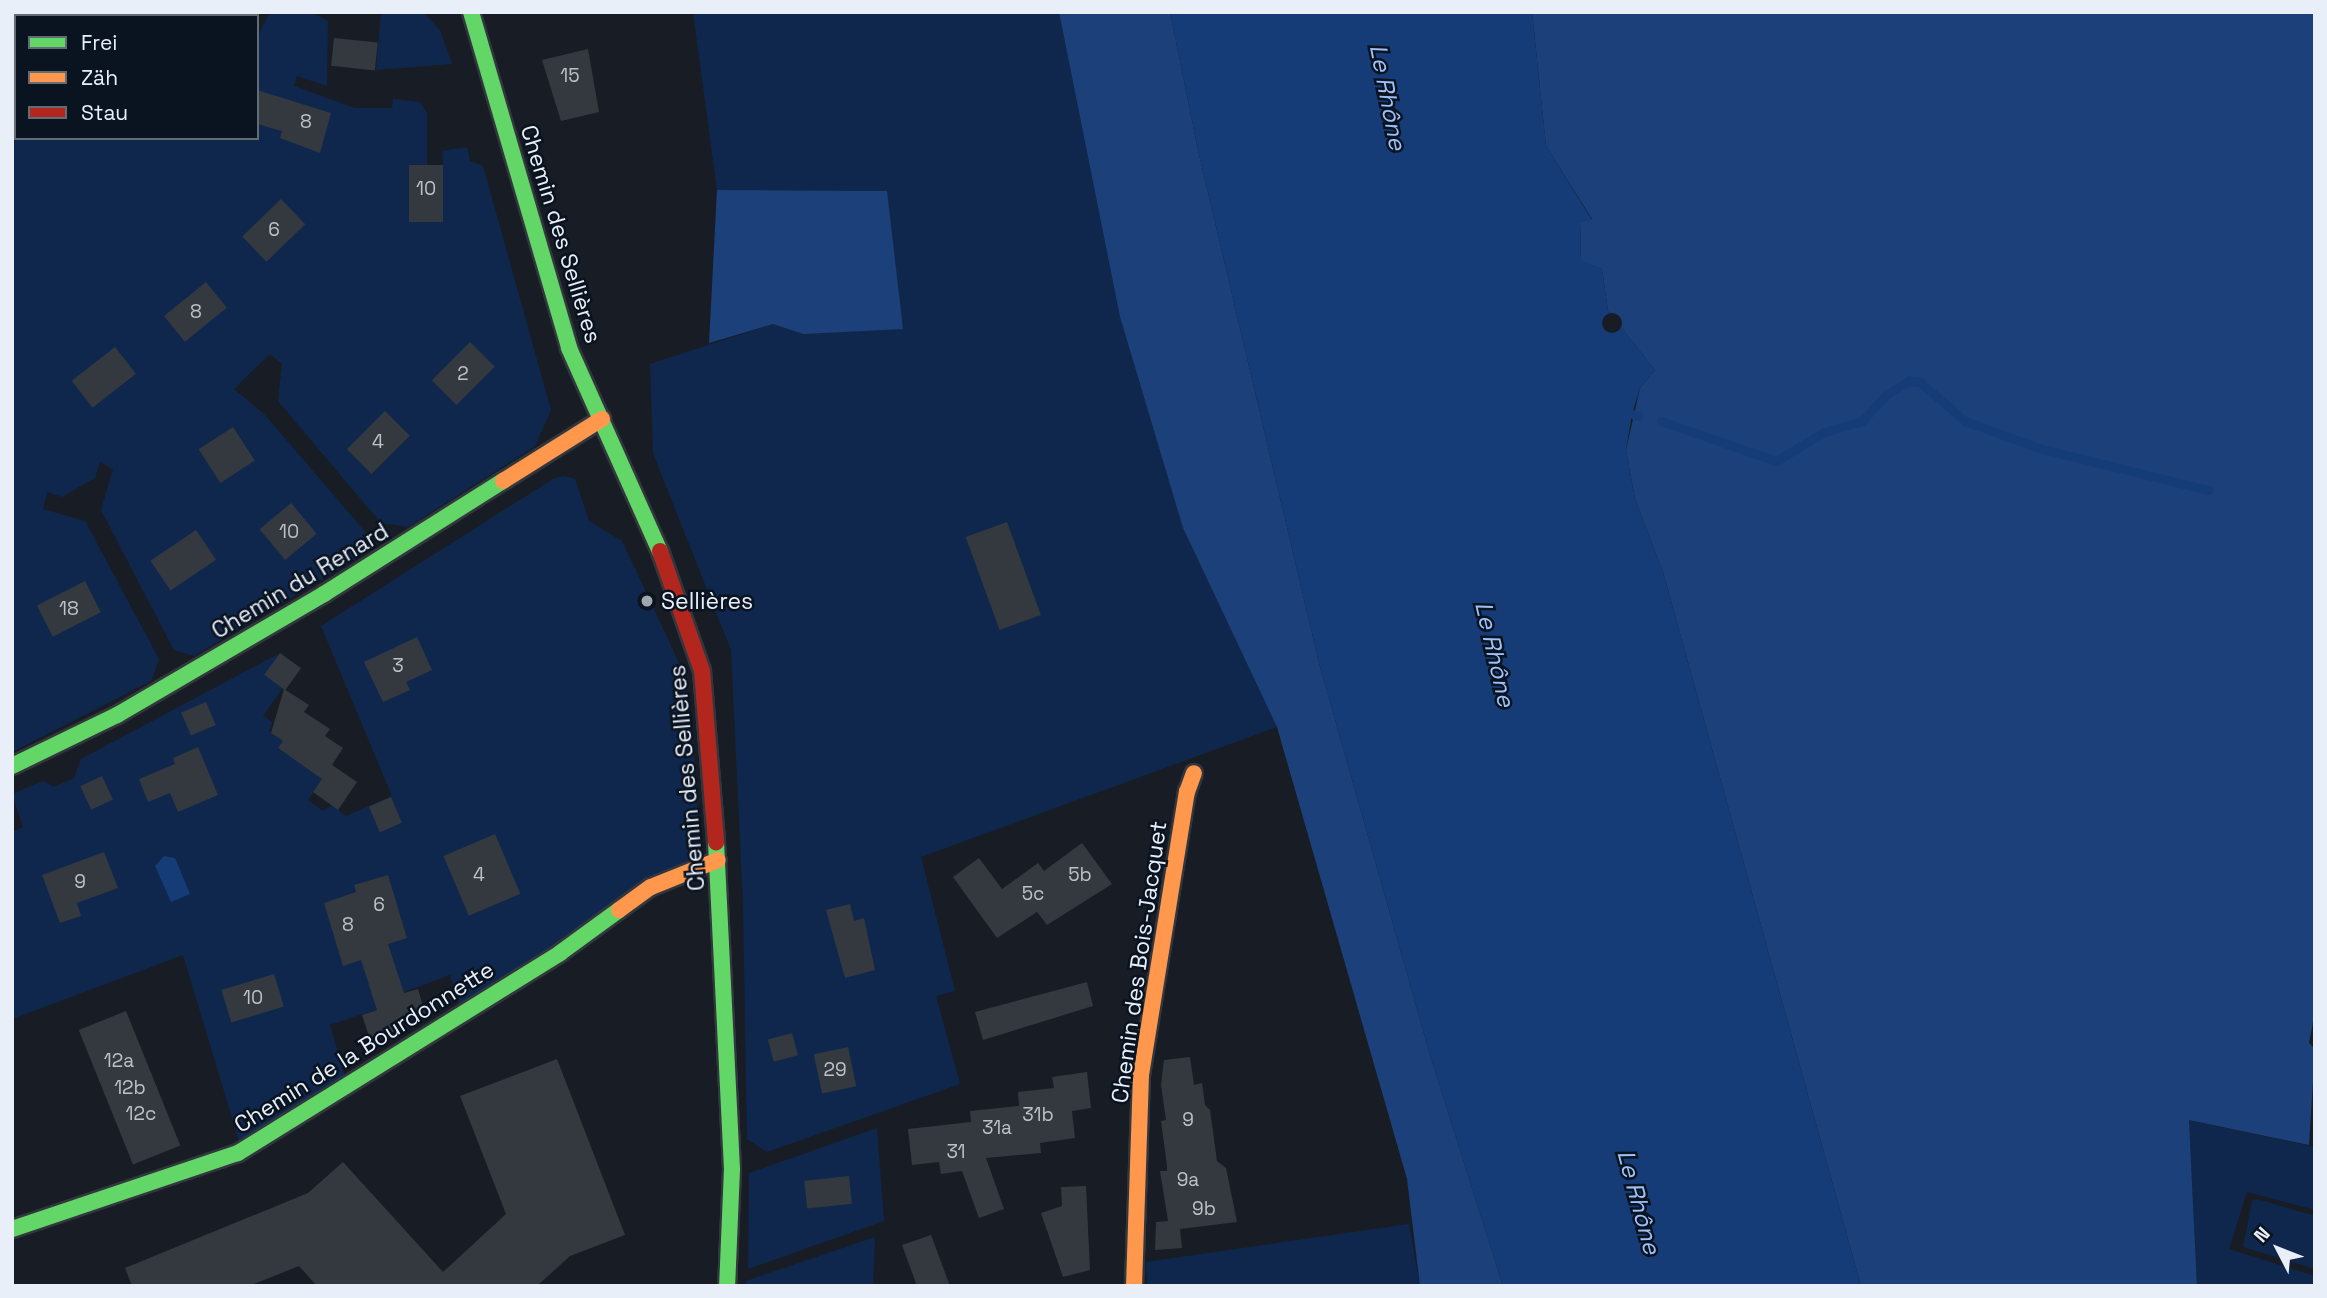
<!DOCTYPE html>
<html>
<head>
<meta charset="utf-8">
<style>
	body { margin:0 }
	#map { position:relative; width:2327px; height:1298px; overflow:hidden; background:#181d25; font-family:"Space Grotesk",sans-serif }
	div>[style] { position:absolute }
	[style*='--x'] { left:calc(var(--x)*1px); top:calc(var(--y)*1px); width:calc(var(--w)*1px); rotate:calc(var(--a)*1deg) }
	.green>* { inset:0; background:#0f274d }
	.forest>* { inset:0; background:#1c407a }
	.water>* { inset:0; background:#163c78 }
	.pier>* { inset:0; background:#181d25 }
	.round { border-radius:50% }
	.stream>* { height:9px; margin:-4.5px; padding:0 4.5px; transform-origin:4.5px; border-radius:4.5px; background:#163c78 }
	.building>* { inset:0; background:#34383f; transform-origin:0 0 }
	.roads { filter:drop-shadow(2px 0 #32373e) drop-shadow(-2px 0 #32373e) drop-shadow(0 2px #32373e) drop-shadow(0 -2px #32373e) }
	.fast>* { height:16px; margin:-8px; padding:0 8px; transform-origin:8px; border-radius:8px; background:#63d668 }
	.slow>* { height:16px; margin:-8px; padding:0 8px; transform-origin:8px; border-radius:8px; background:#ff974d }
	.jam>* { height:16px; margin:-8px; padding:0 8px; transform-origin:8px; border-radius:8px; background:#b3261e }
	.dots>* { width:19px; height:19px; translate:-50% -50%; box-sizing:border-box; border:4px solid #0a1320; border-radius:50% }
	span { translate:-50% -50%; white-space:nowrap; text-align:center; line-height:1.15; -webkit-text-stroke:5px #0a1320; paint-order:stroke }
	.number-label { font-size:19px; color:#bcc1ca }
	.number-label span { -webkit-text-stroke-width:0 }
	.street-label { font-size:23px; color:#e9eff9 }
	.poi-label { font-size:23px; color:#e9eff9 }
	.left { translate:0 -50%; text-align:left }
	.water-label { font-size:24px; color:#9ec1fa; font-style:italic }
	.frame { position:absolute; inset:0; border:14px solid #e9eff9; pointer-events:none }
	.legend { position:absolute; left:14px; top:14px; width:245px; height:126px; box-sizing:border-box; background:#0a1320; border:2px solid #636b77; margin:0; padding:9px 12px; list-style:none; font-size:21px; color:#e9eff9 }
	.legend li { display:flex; align-items:center; gap:14px; height:35px }
	.legend b { width:35px; border:2px solid #636b77 }
	.north { position:absolute; left:2243px; top:1214px; width:70px; height:70px; -webkit-text-stroke:5px #0a1320; paint-order:stroke; rotate:312deg; font-size:19px; font-weight:700; line-height:28px; text-align:center; color:#e9eff9 }
	.north::after { content:''; display:block; margin:auto; width:24px; height:32px; background:#e9eff9; clip-path:polygon(50% 0,100% 100%,50% 72%,0 100%) }
</style>
</head>
<body>
<div id="map">
	<div class="green">
		<i style="clip-path:polygon(12px 12px,228px 12px,16px 16px,16px 138px,257px 138px,257px 38px,270px 12px,310px 12px,328px 21px,327px 86px,297px 76px,294px 86px,355px 108px,392px 108px,393px 99px,420px 102px,427px 113px,427px 165px,443px 165px,442px 151px,467px 147px,470px 161px,483px 166px,551px 410px,535px 446px,408px 527px,381px 523px,278px 401px,282px 364px,270px 354px,234px 389px,265px 415px,367px 534px,364px 554px,194px 656px,174px 650px,101px 510px,113px 469px,100px 462px,95px 478px,62px 497px,47px 492px,43px 509px,85px 521px,159px 659px,151px 681px,12px 752px)"></i>
		<i style="clip-path:polygon(381px 12px,420px 12px,427px 16px,440px 30px,452px 64px,376px 70px)"></i>
		<i style="clip-path:polygon(693px 12px,1059px 12px,1120px 317px,1183px 528px,1277px 727px,921px 857px,955px 991px,936px 996px,960px 1084px,767px 1152px,747px 1139px,743px 904px,731px 650px,653px 453px,650px 364px,773px 324px,803px 334px,887px 191px,717px 190px)"></i>
		<i style="clip-path:polygon(564px 476px,575px 479px,589px 521px,622px 541px,680px 665px,692px 726px,700px 853px,459px 1005px,450px 975px,388px 998px,390px 1005px,330px 1025px,345px 1077px,240px 1144px,183px 955px,12px 1019px,12px 832px,23px 827px,12px 794px,43px 781px,54px 787px,74px 778px,81px 759px,280px 653px,265px 675px,283px 687px,263px 716px,272px 722px,269px 731px,283px 741px,279px 749px,327px 772px,308px 800px,323px 811px,332px 805px,346px 816px,392px 796px,321px 626px,553px 479px)"></i>
		<i style="clip-path:polygon(2189px 1120px,2315px 1147px,2315px 1210px,2247px 1192px,2229px 1249px,2315px 1276px,2315px 1286px,2197px 1286px)"></i>
		<i style="clip-path:polygon(877px 1128px,884px 1221px,748px 1269px,749px 1173px)"></i>
		<i style="clip-path:polygon(2257px 1199px,2315px 1216px,2315px 1269px,2243px 1247px,2252px 1201px)"></i>
		<i style="clip-path:polygon(1409px 1224px,1420px 1286px,1147px 1286px,1146px 1262px)"></i>
		<i style="clip-path:polygon(875px 1237px,873px 1286px,746px 1286px,746px 1281px)"></i>
	</div>
	<div class="forest">
		<i style="clip-path:polygon(1059px 12px,1170px 12px,1198px 150px,1319px 663px,1430px 1055px,1503px 1286px,1420px 1286px,1407px 1179px,1277px 727px,1183px 528px,1120px 317px)"></i>
		<i style="clip-path:polygon(1532px 12px,2315px 12px,2315px 1011px,2309px 1043px,2315px 1049px,2309px 1145px,2189px 1120px,2197px 1286px,1861px 1286px,1663px 572px,1635px 499px,1626px 450px,1640px 388px,1655px 370px,1608px 311px,1602px 269px,1581px 261px,1580px 222px,1592px 219px,1546px 146px)"></i>
		<i style="clip-path:polygon(717px 190px,887px 191px,903px 329px,803px 334px,773px 324px,709px 343px)"></i>
	</div>
	<div class="water">
		<i style="clip-path:polygon(1170px 12px,1532px 12px,1546px 146px,1592px 220px,1580px 223px,1581px 260px,1602px 269px,1608px 311px,1655px 370px,1640px 388px,1632px 414px,1626px 450px,1635px 499px,1663px 572px,1861px 1286px,1503px 1286px,1430px 1055px,1319px 663px,1198px 150px)"></i>
		<i style="clip-path:polygon(164px 856px,175px 858px,190px 894px,171px 902px,155px 866px)"></i>
	</div>
	<div class="pier">
		<i class="round" style="left:1602px;top:313px;width:20px;height:20px"></i>
	</div>
	<div class="stream">
		<i style="--x:1632;--y:414;--w:7;--a:16"></i>
		<i style="--x:1661;--y:421;--w:122;--a:19.2"></i>
		<i style="--x:1776;--y:461;--w:56;--a:-31.1"></i>
		<i style="--x:1824;--y:432;--w:40;--a:-16"></i>
		<i style="--x:1862;--y:421;--w:37;--a:-47"></i>
		<i style="--x:1887;--y:394;--w:26;--a:-31"></i>
		<i style="--x:1909;--y:381;--w:11;--a:5"></i>
		<i style="--x:1920;--y:382;--w:60;--a:40.9"></i>
		<i style="--x:1965;--y:421;--w:82;--a:20"></i>
		<i style="--x:2042;--y:449;--w:172;--a:13.8"></i>
	</div>
	<div class="building">
		<i style="left:334px;top:38px;width:44px;height:28px;rotate:6deg"></i>
		<i style="clip-path:polygon(588px 49px,599px 112px,561px 121px,542px 60px)"></i>
		<i style="clip-path:polygon(257px 90px,331px 113px,320px 153px,280px 138px,282px 131px,257px 124px)"></i>
		<i style="left:409px;top:165px;width:34px;height:57px"></i>
		<i style="left:281px;top:199px;width:35px;height:54px;rotate:46deg"></i>
		<i style="left:206px;top:282px;width:33px;height:54px;rotate:51deg"></i>
		<i style="left:470px;top:342px;width:35px;height:54px;rotate:45deg"></i>
		<i style="left:115px;top:347px;width:34px;height:55px;rotate:52deg"></i>
		<i style="left:385px;top:411px;width:35px;height:54px;rotate:45deg"></i>
		<i style="left:233px;top:427px;width:40px;height:41px;rotate:57deg"></i>
		<i style="left:291px;top:503px;width:40px;height:41px;rotate:50deg"></i>
		<i style="left:1007px;top:522px;width:99px;height:44px;rotate:70deg"></i>
		<i style="left:196px;top:530px;width:36px;height:55px;rotate:56deg"></i>
		<i style="left:85px;top:581px;width:35px;height:54px;rotate:63deg"></i>
		<i style="clip-path:polygon(417px 637px,432px 670px,406px 682px,410px 690px,383px 702px,364px 662px)"></i>
		<i style="left:280px;top:653px;width:26px;height:27px;rotate:36deg"></i>
		<i style="clip-path:polygon(284px 689px,309px 705px,304px 712px,330px 729px,325px 736px,343px 748px,332px 765px,357px 782px,338px 810px,313px 792px,322px 779px,278px 748px,283px 741px,271px 733px)"></i>
		<i style="left:206px;top:702px;width:25px;height:27px;rotate:67deg"></i>
		<i style="clip-path:polygon(198px 747px,218px 795px,178px 812px,170px 793px,148px 802px,139px 779px,175px 764px,173px 758px)"></i>
		<i style="left:102px;top:776px;width:26px;height:24px;rotate:65deg"></i>
		<i style="left:391px;top:797px;width:28px;height:24px;rotate:67deg"></i>
		<i style="left:495px;top:834px;width:65px;height:56px;rotate:67deg"></i>
		<i style="clip-path:polygon(1082px 843px,1112px 884px,1047px 925px,1037px 912px,997px 938px,953px 877px,979px 858px,1002px 889px,1038px 863px,1044px 871px)"></i>
		<i style="clip-path:polygon(104px 852px,118px 888px,77px 903px,81px 916px,60px 923px,42px 875px)"></i>
		<i style="clip-path:polygon(388px 875px,407px 938px,388px 944px,404px 993px,418px 989px,425px 1013px,396px 1024px,398px 1030px,371px 1042px,362px 1015px,377px 1010px,361px 960px,343px 966px,324px 903px,356px 892px,354px 885px)"></i>
		<i style="clip-path:polygon(850px 904px,854px 921px,864px 918px,875px 970px,845px 978px,826px 910px)"></i>
		<i style="left:274px;top:974px;width:34px;height:55px;rotate:73deg"></i>
		<i style="clip-path:polygon(1087px 982px,1093px 1006px,983px 1040px,975px 1012px)"></i>
		<i style="left:126px;top:1011px;width:145px;height:51px;rotate:68deg"></i>
		<i style="left:792px;top:1033px;width:23px;height:25px;rotate:75deg"></i>
		<i style="left:848px;top:1047px;width:40px;height:35px;rotate:78deg"></i>
		<i style="clip-path:polygon(1190px 1057px,1194px 1085px,1202px 1083px,1205px 1105px,1210px 1110px,1217px 1161px,1226px 1168px,1237px 1222px,1180px 1229px,1182px 1248px,1155px 1250px,1156px 1222px,1168px 1221px,1160px 1171px,1167px 1171px,1167px 1166px,1161px 1121px,1166px 1120px,1161px 1085px,1164px 1060px)"></i>
		<i style="clip-path:polygon(557px 1059px,625px 1235px,570px 1256px,537px 1286px,317px 1286px,299px 1266px,249px 1286px,132px 1286px,125px 1268px,308px 1193px,343px 1162px,443px 1272px,506px 1214px,460px 1096px)"></i>
		<i style="clip-path:polygon(1087px 1072px,1091px 1108px,1072px 1111px,1075px 1138px,1040px 1143px,1041px 1153px,986px 1158px,1004px 1209px,979px 1218px,962px 1171px,941px 1174px,939px 1162px,912px 1165px,908px 1129px,971px 1122px,970px 1111px,1019px 1106px,1018px 1092px,1054px 1088px,1052px 1077px)"></i>
		<i style="left:849px;top:1176px;width:28px;height:45px;rotate:84deg"></i>
		<i style="clip-path:polygon(1086px 1186px,1090px 1270px,1063px 1277px,1041px 1213px,1062px 1206px,1061px 1187px)"></i>
		<i style="clip-path:polygon(931px 1235px,950px 1286px,917px 1286px,902px 1245px)"></i>
	</div>
	<div class="roads">
		<div class="fast">
			<i style="--x:471;--y:12;--w:350;--a:73.7"></i>
			<i style="--x:569;--y:348;--w:222;--a:65.9"></i>
			<i style="--x:12;--y:766;--w:117;--a:-25.9"></i>
			<i style="--x:117;--y:715;--w:240;--a:-30.3"></i>
			<i style="--x:324;--y:594;--w:212;--a:-32.3"></i>
			<i style="--x:716;--y:842;--w:327;--a:87.2"></i>
			<i style="--x:732;--y:1169;--w:117;--a:92.4"></i>
			<i style="--x:12;--y:1229;--w:238;--a:-18.6"></i>
			<i style="--x:238;--y:1153;--w:379;--a:-31.8"></i>
			<i style="--x:560;--y:953;--w:73;--a:-36.1"></i>
		</div>
		<div class="slow">
			<i style="--x:503;--y:481;--w:117;--a:-32.1"></i>
			<i style="--x:619;--y:910;--w:39;--a:-36"></i>
			<i style="--x:651;--y:887;--w:72;--a:-21.9"></i>
			<i style="--x:1134;--y:1286;--w:211;--a:-88.1"></i>
			<i style="--x:1141;--y:1075;--w:287;--a:-80.8"></i>
			<i style="--x:1187;--y:792;--w:20;--a:-70"></i>
		</div>
		<div class="jam">
			<i style="--x:660;--y:551;--w:127;--a:70.7"></i>
			<i style="--x:702;--y:671;--w:172;--a:85.3"></i>
		</div>
	</div>
	<div class="dots">
		<i style="left:647px;top:601px;background:#a0a6af"></i>
	</div>
	<div class="number-label">
		<span style="left:570px;top:76px">15</span>
		<span style="left:306px;top:122px">8</span>
		<span style="left:426px;top:189px">10</span>
		<span style="left:274px;top:230px">6</span>
		<span style="left:196px;top:312px">8</span>
		<span style="left:463px;top:374px">2</span>
		<span style="left:378px;top:442px">4</span>
		<span style="left:289px;top:532px">10</span>
		<span style="left:69px;top:609px">18</span>
		<span style="left:398px;top:666px">3</span>
		<span style="left:479px;top:875px">4</span>
		<span style="left:1080px;top:875px">5b</span>
		<span style="left:80px;top:882px">9</span>
		<span style="left:1033px;top:894px">5c</span>
		<span style="left:379px;top:905px">6</span>
		<span style="left:348px;top:925px">8</span>
		<span style="left:253px;top:998px">10</span>
		<span style="left:119px;top:1061px">12a</span>
		<span style="left:835px;top:1070px">29</span>
		<span style="left:130px;top:1088px">12b</span>
		<span style="left:141px;top:1114px">12c</span>
		<span style="left:1038px;top:1115px">31b</span>
		<span style="left:1188px;top:1120px">9</span>
		<span style="left:997px;top:1128px">31a</span>
		<span style="left:956px;top:1152px">31</span>
		<span style="left:1188px;top:1180px">9a</span>
		<span style="left:1204px;top:1209px">9b</span>
	</div>
	<div class="street-label">
		<span style="left:561px;top:234px;rotate:73deg">Chemin des Sellières</span>
		<span style="left:300px;top:581px;rotate:-31deg">Chemin du Renard</span>
		<span style="left:687px;top:778px;rotate:-95deg">Chemin des Sellières</span>
		<span style="left:1139px;top:962px;rotate:-82deg">Chemin des Bois-Jacquet</span>
		<span style="left:364px;top:1047px;rotate:-32deg">Chemin de la Bourdonnette</span>
	</div>
	<div class="poi-label">
		<span class="left" style="left:661px;top:601px">Sellières</span>
	</div>
	<div class="water-label">
		<span style="left:1388px;top:97px;rotate:79deg">Le Rhône</span>
		<span style="left:1495px;top:654px;rotate:77deg">Le Rhône</span>
		<span style="left:1639px;top:1202px;rotate:75deg">Le Rhône</span>
	</div>
	<div class="frame"></div>
	<ul class="legend">
	<li><b style="height:9px;background:#63d668"></b>Frei</li>
	<li><b style="height:9px;background:#ff974d"></b>Zäh</li>
	<li><b style="height:9px;background:#b3261e"></b>Stau</li>
	</ul>
	<div class="north">N</div>
</div>
</body>
</html>
